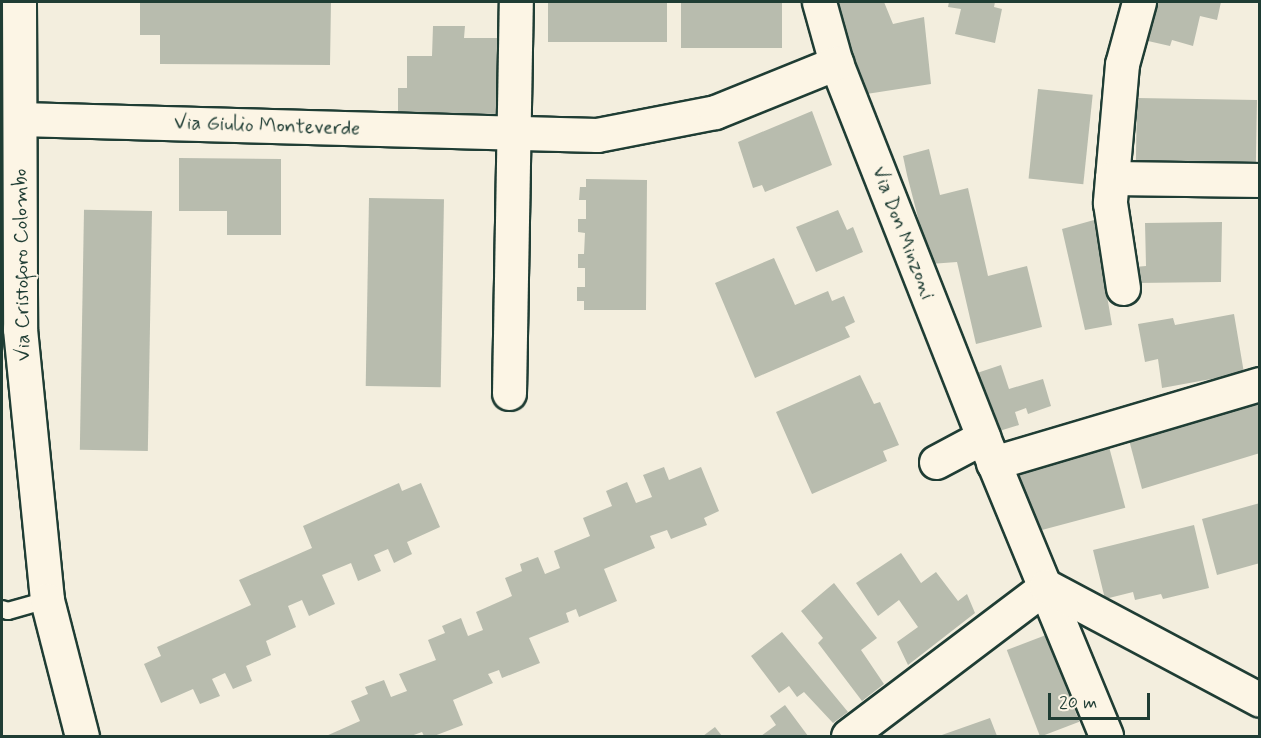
<!DOCTYPE html>
<html>
<head>
<meta charset="utf-8">
<style>
	body { margin:0 }
	#map { position:relative; width:1261px; height:738px; overflow:hidden; background:#f3eede; font-family:Mynerve,sans-serif }
	div>[style] { position:absolute }
	[style*='--x'] { left:calc(var(--x)*1px); top:calc(var(--y)*1px); width:calc(var(--w)*1px); rotate:calc(var(--a)*1deg) }
	.building>* { inset:0; background:#b8bcae; transform-origin:0 0 }
	.roads { filter:drop-shadow(2px 0 #1f3d34) drop-shadow(-2px 0 #1f3d34) drop-shadow(0 2px #1f3d34) drop-shadow(0 -2px #1f3d34) }
	.service>* { height:16px; margin:-8px; padding:0 8px; transform-origin:8px; border-radius:8px; background:#fcf5e5 }
	.minor>* { height:33px; margin:-16.5px; padding:0 16.5px; transform-origin:16.5px; border-radius:16.5px; background:#fcf5e5 }
	span { translate:-50% -50%; white-space:nowrap; text-align:center; line-height:1.15; -webkit-text-stroke:4.5px #fcf5e5; paint-order:stroke }
	.street-label { font-size:20px; color:#1f3d34 }
	.frame { position:absolute; inset:0; border:3px solid #1f3d34; pointer-events:none }
	.scale { position:absolute; left:1048px; top:693px; width:102px; height:27px; box-sizing:border-box; border:3px solid #1f3d34; border-top:0; padding-left:8px; font-size:18px; line-height:21px; white-space:nowrap; color:#1f3d34; -webkit-text-stroke:4px #fcf5e5; paint-order:stroke }
</style>
</head>
<body>
<div id="map">
	<div class="building">
		<i style="clip-path:polygon(140px 2px,331px 2px,330px 65px,160px 64px,160px 35px,140px 35px)"></i>
		<i style="left:548px;top:2px;width:119px;height:40px"></i>
		<i style="left:681px;top:2px;width:101px;height:46px"></i>
		<i style="clip-path:polygon(831px 2px,884px 2px,893px 24px,924px 17px,931px 84px,860px 95px)"></i>
		<i style="clip-path:polygon(949px 2px,995px 2px,994px 7px,1002px 9px,995px 43px,955px 34px,961px 9px,948px 7px)"></i>
		<i style="clip-path:polygon(1157px 2px,1221px 2px,1217px 20px,1200px 16px,1193px 46px,1172px 40px,1170px 46px,1148px 41px)"></i>
		<i style="clip-path:polygon(433px 26px,465px 26px,464px 38px,500px 38px,498px 114px,398px 112px,398px 88px,407px 88px,407px 56px,432px 56px)"></i>
		<i style="left:1038px;top:89px;width:55px;height:90px;rotate:6deg"></i>
		<i style="left:1137px;top:98px;width:120px;height:63px;rotate:1deg"></i>
		<i style="clip-path:polygon(812px 111px,832px 165px,765px 192px,762px 185px,753px 188px,738px 142px)"></i>
		<i style="clip-path:polygon(929px 149px,940px 195px,968px 188px,988px 276px,1027px 266px,1042px 327px,976px 344px,957px 262px,930px 264px,907px 175px,903px 156px)"></i>
		<i style="clip-path:polygon(179px 158px,281px 159px,281px 235px,227px 235px,227px 211px,179px 211px)"></i>
		<i style="clip-path:polygon(586px 179px,647px 180px,646px 310px,584px 310px,584px 301px,577px 301px,577px 287px,585px 287px,585px 268px,578px 268px,578px 254px,584px 254px,585px 233px,578px 232px,578px 219px,586px 219px,586px 200px,579px 200px,580px 187px,586px 187px)"></i>
		<i style="left:369px;top:198px;width:75px;height:188px;rotate:1deg"></i>
		<i style="clip-path:polygon(838px 210px,847px 230px,853px 227px,863px 252px,816px 272px,796px 227px)"></i>
		<i style="left:152px;top:211px;width:240px;height:68px;rotate:91deg"></i>
		<i style="clip-path:polygon(1094px 220px,1112px 325px,1085px 330px,1062px 229px)"></i>
		<i style="clip-path:polygon(1222px 222px,1221px 282px,1135px 283px,1135px 267px,1146px 266px,1145px 223px)"></i>
		<i style="clip-path:polygon(774px 258px,795px 305px,828px 291px,832px 301px,844px 296px,855px 322px,845px 327px,850px 337px,755px 378px,715px 283px)"></i>
		<i style="clip-path:polygon(1234px 314px,1244px 373px,1162px 388px,1158px 359px,1145px 362px,1138px 324px,1173px 318px,1175px 325px)"></i>
		<i style="clip-path:polygon(1001px 365px,1009px 389px,1043px 379px,1051px 406px,1028px 414px,1026px 408px,1015px 412px,1019px 425px,996px 432px,977px 373px)"></i>
		<i style="clip-path:polygon(860px 375px,874px 404px,880px 402px,899px 445px,883px 451px,887px 461px,812px 494px,776px 412px)"></i>
		<i style="clip-path:polygon(1260px 397px,1260px 453px,1142px 489px,1128px 436px)"></i>
		<i style="left:1108px;top:443px;width:67px;height:98px;rotate:75deg"></i>
		<i style="clip-path:polygon(664px 467px,669px 480px,701px 467px,719px 511px,704px 518px,707px 525px,671px 539px,667px 530px,650px 536px,655px 548px,604px 569px,617px 601px,579px 617px,576px 609px,566px 613px,569px 622px,529px 638px,540px 663px,502px 678px,499px 670px,488px 674px,493px 683px,453px 700px,463px 725px,434px 736px,424px 736px,422px 732px,411px 736px,326px 736px,360px 721px,351px 701px,368px 694px,365px 687px,384px 680px,391px 697px,407px 691px,399px 674px,436px 660px,428px 640px,445px 633px,442px 626px,461px 618px,468px 636px,483px 630px,476px 612px,512px 596px,505px 578px,522px 571px,520px 564px,538px 557px,545px 574px,560px 568px,554px 551px,590px 536px,583px 518px,612px 506px,606px 491px,627px 482px,636px 503px,652px 497px,643px 475px)"></i>
		<i style="clip-path:polygon(399px 483px,402px 491px,421px 483px,440px 527px,407px 542px,412px 554px,394px 563px,388px 549px,374px 555px,381px 571px,358px 581px,351px 563px,322px 575px,335px 604px,309px 616px,302px 600px,288px 606px,296px 627px,266px 641px,271px 655px,246px 666px,252px 681px,233px 689px,225px 673px,212px 679px,220px 696px,200px 704px,193px 689px,161px 703px,144px 664px,161px 656px,157px 647px,251px 605px,239px 580px,312px 548px,303px 526px)"></i>
		<i style="clip-path:polygon(1260px 503px,1260px 563px,1217px 575px,1202px 519px)"></i>
		<i style="clip-path:polygon(1194px 525px,1209px 588px,1163px 599px,1161px 594px,1135px 600px,1133px 592px,1105px 599px,1093px 550px)"></i>
		<i style="clip-path:polygon(901px 553px,921px 583px,936px 572px,958px 601px,967px 594px,975px 613px,908px 665px,897px 642px,918px 627px,899px 600px,878px 616px,856px 583px)"></i>
		<i style="clip-path:polygon(834px 583px,877px 638px,861px 650px,884px 684px,862px 701px,818px 643px,823px 638px,801px 611px)"></i>
		<i style="clip-path:polygon(782px 632px,848px 712px,833px 723px,804px 692px,797px 697px,789px 686px,779px 693px,751px 656px)"></i>
		<i style="left:1046px;top:635px;width:93px;height:42px;rotate:69deg"></i>
		<i style="clip-path:polygon(785px 705px,808px 736px,761px 736px,776px 725px,770px 716px)"></i>
		<i style="clip-path:polygon(990px 718px,997px 736px,939px 736px)"></i>
		<i style="clip-path:polygon(715px 727px,722px 736px,703px 736px)"></i>
	</div>
	<div class="roads">
		<div class="service">
			<i style="--x:2;--y:609;--w:6;--a:18"></i>
			<i style="--x:8;--y:611;--w:41;--a:-15.8"></i>
		</div>
		<div class="minor">
			<i style="--x:19;--y:2;--w:327;--a:89.8"></i>
			<i style="--x:20;--y:329;--w:272;--a:84.3"></i>
			<i style="--x:47;--y:600;--w:140;--a:75.6"></i>
			<i style="--x:819;--y:2;--w:63;--a:74.4"></i>
			<i style="--x:836;--y:63;--w:402;--a:68.5"></i>
			<i style="--x:983;--y:437;--w:323;--a:67.6"></i>
			<i style="--x:1139;--y:2;--w:64;--a:105.3"></i>
			<i style="--x:1122;--y:64;--w:114;--a:95"></i>
			<i style="--x:1112;--y:178;--w:148;--a:0.8"></i>
			<i style="--x:20;--y:119;--w:577;--a:1.59"></i>
			<i style="--x:597;--y:135;--w:120;--a:-11"></i>
			<i style="--x:715;--y:112;--w:131;--a:-22"></i>
			<i style="--x:1112;--y:178;--w:25;--a:95"></i>
			<i style="--x:1110;--y:203;--w:86;--a:81.3"></i>
			<i style="--x:509;--y:393;--w:391;--a:-89"></i>
			<i style="--x:936;--y:462;--w:53;--a:-28"></i>
			<i style="--x:993;--y:463;--w:278;--a:-16.5"></i>
			<i style="--x:848;--y:736;--w:248;--a:-37.1"></i>
			<i style="--x:1046;--y:586;--w:242;--a:28"></i>
		</div>
	</div>
	<div class="street-label">
		<span style="left:267px;top:126px;rotate:2deg">Via Giulio Monteverde</span>
		<span style="left:903px;top:233px;rotate:69deg">Via Don Minzoni</span>
		<span style="left:22px;top:265px;rotate:-91deg">Via Cristoforo Colombo</span>
	</div>
	<div class="frame"></div>
	<div class="scale">20 m</div>
</div>
</body>
</html>
